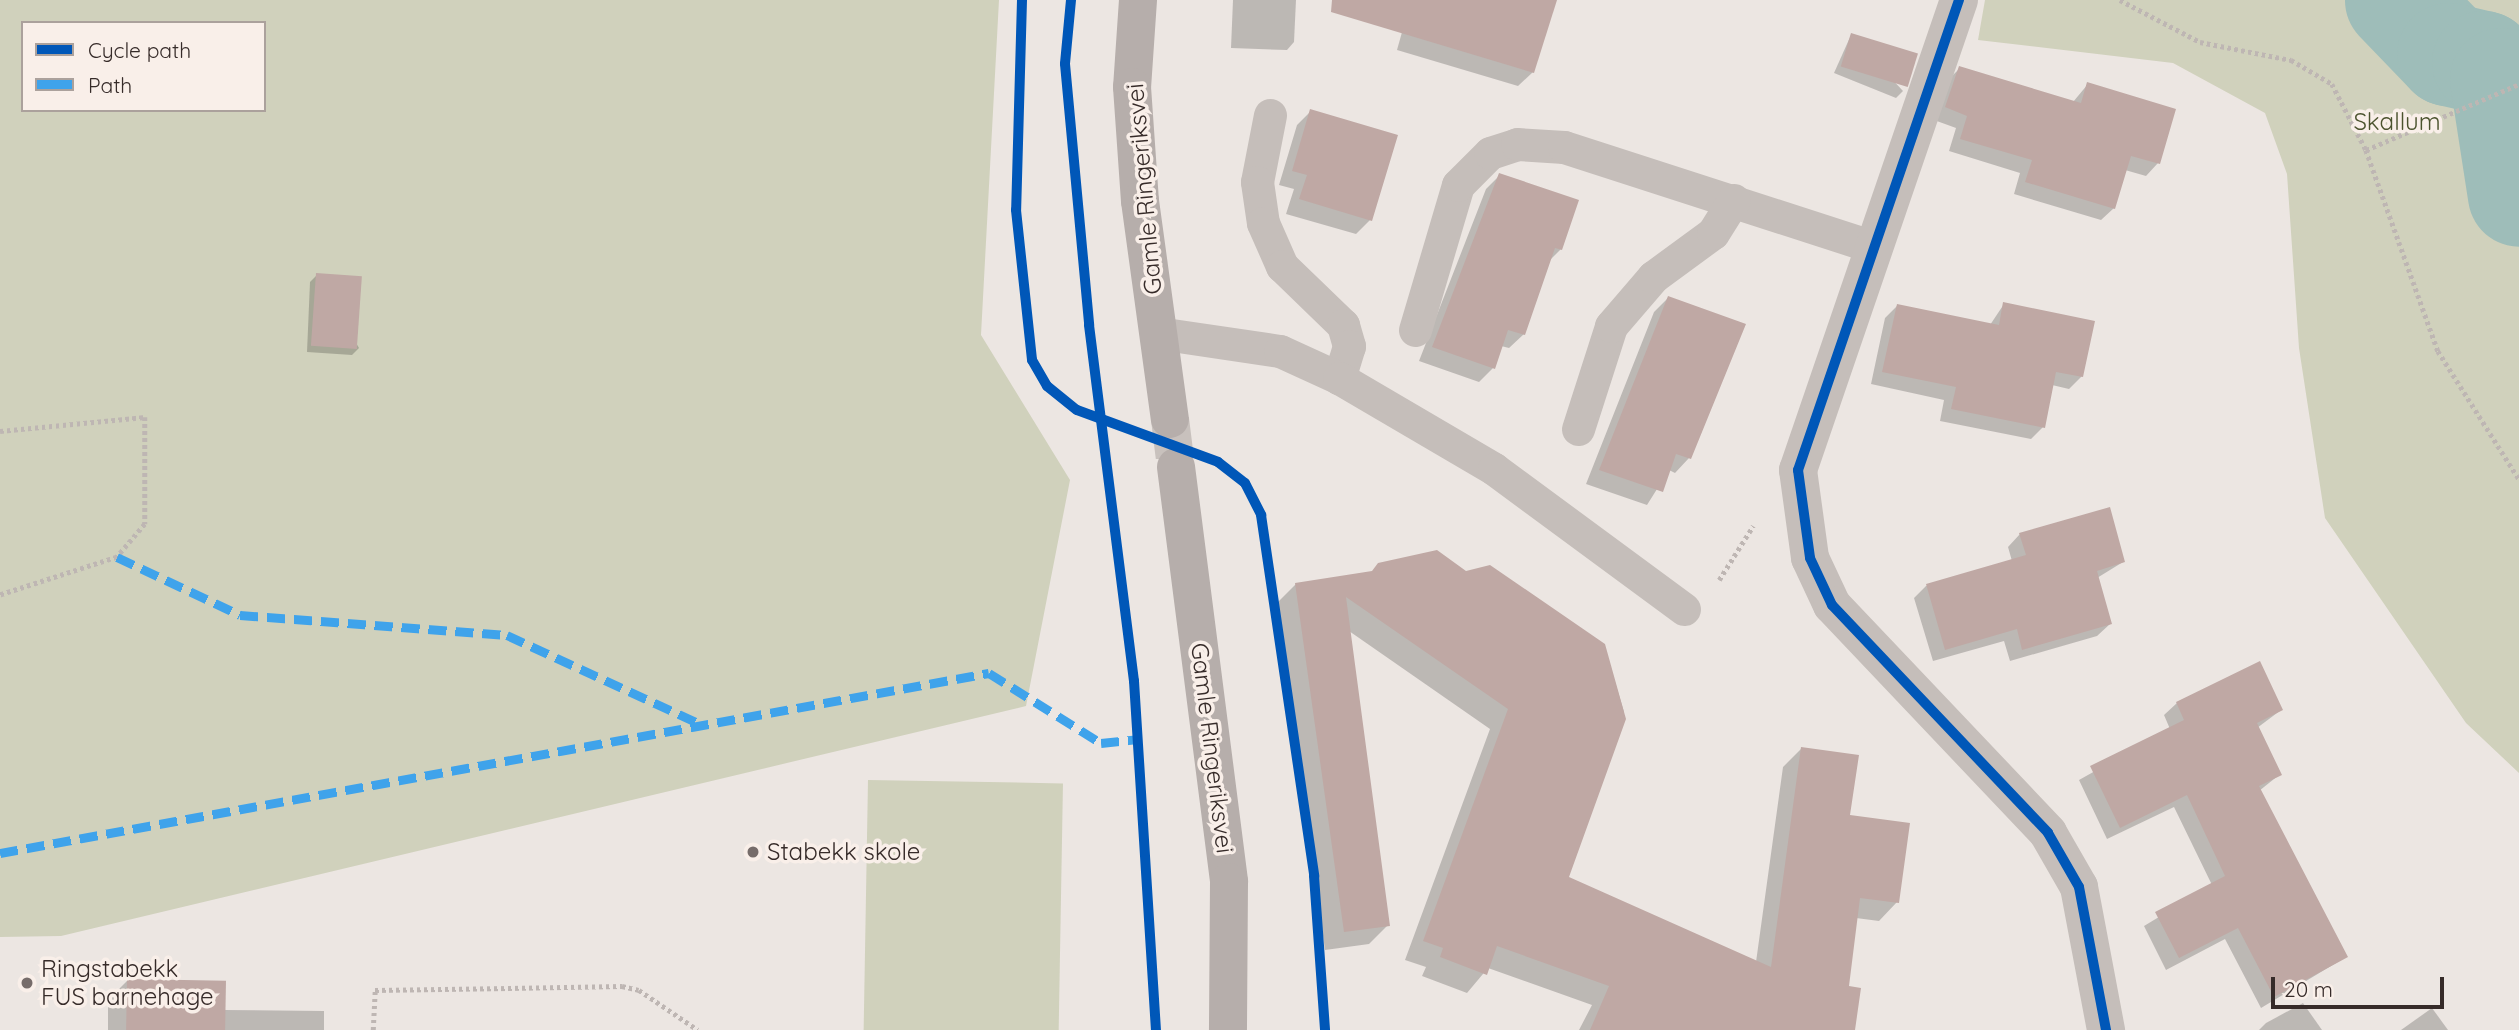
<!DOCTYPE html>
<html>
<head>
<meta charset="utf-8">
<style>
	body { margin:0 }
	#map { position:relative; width:2519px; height:1030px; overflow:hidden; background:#ece6e2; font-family:Quicksand,sans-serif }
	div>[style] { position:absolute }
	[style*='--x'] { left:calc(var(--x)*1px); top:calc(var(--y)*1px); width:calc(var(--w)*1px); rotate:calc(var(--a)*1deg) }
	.green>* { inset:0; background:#d0d1bc; transform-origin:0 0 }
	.shadow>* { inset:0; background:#0003 }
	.river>* { height:103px; margin:-51.5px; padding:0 51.5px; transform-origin:51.5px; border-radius:51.5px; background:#9ebdb9 }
	.building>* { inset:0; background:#bfa8a4; transform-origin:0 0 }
	.secondary-tunnel>* { height:38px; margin-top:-19px; transform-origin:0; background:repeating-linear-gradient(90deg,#c8c1bd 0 38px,transparent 0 57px) }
	.path>* { height:4.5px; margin-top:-2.25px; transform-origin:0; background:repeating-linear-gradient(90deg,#beb6b3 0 3.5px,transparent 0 7px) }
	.lane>* { height:33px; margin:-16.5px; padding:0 16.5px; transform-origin:16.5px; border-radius:16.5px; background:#c5beba }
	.street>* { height:38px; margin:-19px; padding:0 19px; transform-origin:19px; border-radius:19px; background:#c5beba }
	.secondary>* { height:38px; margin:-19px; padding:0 19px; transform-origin:19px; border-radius:19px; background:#b6aeab }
	.quiet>* { height:9px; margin-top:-4.5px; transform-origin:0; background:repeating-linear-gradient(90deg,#3fa3eb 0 18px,transparent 0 27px) }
	.cycleway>* { height:10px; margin:-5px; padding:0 5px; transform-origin:5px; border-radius:5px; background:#0057b8 }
	.dots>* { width:19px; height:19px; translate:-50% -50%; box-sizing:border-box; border:4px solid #f9efe9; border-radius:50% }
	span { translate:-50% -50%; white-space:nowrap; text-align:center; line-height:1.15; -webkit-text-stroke:7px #f9efe9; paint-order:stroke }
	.park-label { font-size:24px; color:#4b532e }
	.street-label { font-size:24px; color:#362b29 }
	.poi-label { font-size:24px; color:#362b29 }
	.left { translate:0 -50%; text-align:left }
	.legend { position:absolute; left:21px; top:21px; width:245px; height:91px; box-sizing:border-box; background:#f9efe9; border:2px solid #aba19c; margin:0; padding:9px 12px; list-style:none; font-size:21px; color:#362b29 }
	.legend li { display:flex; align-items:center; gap:14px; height:35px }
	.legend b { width:35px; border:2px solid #aba19c }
	.scale { position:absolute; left:2271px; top:977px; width:173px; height:32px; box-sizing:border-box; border:4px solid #362b29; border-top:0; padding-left:9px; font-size:21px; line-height:24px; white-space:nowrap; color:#362b29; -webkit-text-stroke:5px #f9efe9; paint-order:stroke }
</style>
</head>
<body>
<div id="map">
	<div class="green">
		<i style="clip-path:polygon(evenodd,0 0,999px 0,981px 335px,1070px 480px,1026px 706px,61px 936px,0 937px,0 0,23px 23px,264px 23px,264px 110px,23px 110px,23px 23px)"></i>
		<i style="clip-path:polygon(1985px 0,2519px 0,2519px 773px,2466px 723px,2325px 518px,2299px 348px,2287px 174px,2265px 113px,2173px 63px,1978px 40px)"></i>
		<i style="left:868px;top:780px;width:195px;height:250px;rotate:1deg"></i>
	</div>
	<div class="shadow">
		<i style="clip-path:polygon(1233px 0,1296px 0,1294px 42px,1287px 50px,1231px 48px)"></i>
		<i style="clip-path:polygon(1411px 0,1554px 0,1533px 72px,1518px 86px,1397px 50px)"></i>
		<i style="clip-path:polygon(1851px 35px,1903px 91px,1896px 98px,1834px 73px)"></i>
		<i style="clip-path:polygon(1960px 68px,2073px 102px,2088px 84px,2158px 163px,2146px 176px,2125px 170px,2114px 208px,2101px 220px,2014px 194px,2020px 173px,1949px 151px,1956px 128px,1934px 120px,1948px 80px)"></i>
		<i style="clip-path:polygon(1311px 111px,1370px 220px,1356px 234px,1286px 214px,1294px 189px,1279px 185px,1297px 125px)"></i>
		<i style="clip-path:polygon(1500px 175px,1561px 249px,1548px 262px,1524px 334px,1509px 348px,1501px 346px,1493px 368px,1479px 382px,1419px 361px,1486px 189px)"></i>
		<i style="clip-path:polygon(317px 275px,359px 348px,352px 355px,307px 352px,310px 282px)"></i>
		<i style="clip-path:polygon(1668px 298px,1744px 325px,1689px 458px,1675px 473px,1669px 470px,1647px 505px,1586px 484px,1654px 312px)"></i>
		<i style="clip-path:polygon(2004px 304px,2082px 376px,2069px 389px,2052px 385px,2043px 427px,2031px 439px,1940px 421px,1944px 400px,1871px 384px,1885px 318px,1897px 306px,1990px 325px)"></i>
		<i style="clip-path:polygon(2020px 534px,2123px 562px,2097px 578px,2110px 624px,2097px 636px,2010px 661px,2004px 641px,1933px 661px,1914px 598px,1926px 586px,2012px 561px,2008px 547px)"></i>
		<i style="clip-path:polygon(1466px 572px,1604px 645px,1624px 712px,1567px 878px,1756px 962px,1783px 767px,1802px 748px,1897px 902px,1879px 921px,1856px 918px,1847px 988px,1853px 1030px,1579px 1030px,1592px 1005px,1488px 968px,1467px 993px,1422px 976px,1426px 967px,1405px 960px,1490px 729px,1349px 631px,1388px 925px,1369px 944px,1325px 950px,1277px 603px,1296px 584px)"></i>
		<i style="clip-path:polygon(2177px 703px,2281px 710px,2257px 728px,2279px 775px,2259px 791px,2346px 957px,2261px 1008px,2225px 939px,2166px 970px,2144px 926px,2212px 885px,2174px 807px,2107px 839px,2079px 780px,2170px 729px,2164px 715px)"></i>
		<i style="clip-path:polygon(128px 980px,224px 1010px,324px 1011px,324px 1030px,108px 1030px,108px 1000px)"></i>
		<i style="clip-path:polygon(2303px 1003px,2322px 1030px,2259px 1030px,2266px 1023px)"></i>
		<i style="clip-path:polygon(2432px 1008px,2448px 1030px,2401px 1030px)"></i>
	</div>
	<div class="river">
		<i style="--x:2396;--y:0;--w:75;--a:46.1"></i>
		<i style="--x:2448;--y:54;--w:36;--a:13"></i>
		<i style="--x:2483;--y:62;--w:25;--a:43"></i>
		<i style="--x:2501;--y:79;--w:117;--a:81.2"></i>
	</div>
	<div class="building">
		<i style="clip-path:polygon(1332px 0,1557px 0,1534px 73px,1331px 12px)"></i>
		<i style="left:1851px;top:33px;width:70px;height:35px;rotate:17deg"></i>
		<i style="clip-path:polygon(1959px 66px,2081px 103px,2087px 82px,2176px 109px,2160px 164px,2131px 156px,2115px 209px,2025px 182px,2032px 160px,1960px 139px,1967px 116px,1945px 107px)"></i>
		<i style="clip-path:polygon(1310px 109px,1398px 135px,1372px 221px,1299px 199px,1307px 175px,1292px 171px)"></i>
		<i style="clip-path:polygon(1499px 173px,1579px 200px,1562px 250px,1555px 248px,1525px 335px,1508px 330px,1495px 369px,1432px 347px)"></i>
		<i style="left:316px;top:273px;width:46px;height:73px;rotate:4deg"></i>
		<i style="clip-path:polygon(1668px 296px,1746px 324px,1691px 459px,1676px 454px,1663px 492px,1599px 470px)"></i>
		<i style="clip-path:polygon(2003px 302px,2095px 321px,2083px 377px,2056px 372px,2045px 428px,1951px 409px,1956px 387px,1882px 372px,1897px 304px,1999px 325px)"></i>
		<i style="clip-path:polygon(2110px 507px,2125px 562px,2097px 571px,2112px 624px,2022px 650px,2017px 629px,1945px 650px,1926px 584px,2026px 555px,2019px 533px)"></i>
		<i style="clip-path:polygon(1437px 550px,1466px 571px,1490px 565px,1605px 644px,1626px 719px,1569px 877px,1771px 967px,1801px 747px,1859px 755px,1850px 815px,1910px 823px,1899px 903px,1860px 898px,1849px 986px,1861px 988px,1855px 1030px,1590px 1030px,1609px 986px,1497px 946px,1487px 975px,1440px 957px,1443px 948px,1423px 941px,1508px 709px,1346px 597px,1390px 926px,1344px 932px,1295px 583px,1372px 571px,1378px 563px)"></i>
		<i style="clip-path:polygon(2260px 661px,2283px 710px,2257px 723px,2282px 775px,2259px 786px,2348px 957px,2274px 997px,2238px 928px,2179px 958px,2155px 912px,2225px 876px,2187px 795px,2120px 828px,2090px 766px,2184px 720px,2176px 702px)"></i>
		<i style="left:127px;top:979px;width:99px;height:51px;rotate:1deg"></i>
	</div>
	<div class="secondary-tunnel">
		<i style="--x:1170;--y:419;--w:48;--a:82.9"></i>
	</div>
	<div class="path">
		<i style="--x:2120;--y:0;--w:90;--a:27.7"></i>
		<i style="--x:2200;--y:42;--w:93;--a:11.2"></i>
		<i style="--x:2291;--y:60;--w:48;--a:30.3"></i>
		<i style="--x:2332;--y:84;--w:74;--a:62.7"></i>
		<i style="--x:2366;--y:150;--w:214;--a:70.3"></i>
		<i style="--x:2438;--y:351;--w:151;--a:57.7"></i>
		<i style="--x:2366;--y:150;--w:167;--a:-23.3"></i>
		<i style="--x:0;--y:431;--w:146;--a:-5.5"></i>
		<i style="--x:145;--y:417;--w:107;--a:90"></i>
		<i style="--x:145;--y:524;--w:43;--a:130.3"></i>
		<i style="--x:117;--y:557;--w:123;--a:162"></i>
		<i style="--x:1719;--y:580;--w:64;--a:-57.8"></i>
		<i style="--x:373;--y:1030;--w:40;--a:-87.1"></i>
		<i style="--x:375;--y:990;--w:247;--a:-0.9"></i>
		<i style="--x:622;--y:986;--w:17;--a:13"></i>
		<i style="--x:639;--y:990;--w:71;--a:34.1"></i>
	</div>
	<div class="lane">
		<i style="--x:1270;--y:115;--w:68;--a:101"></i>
		<i style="--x:1257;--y:182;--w:41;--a:81.7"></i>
		<i style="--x:1263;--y:223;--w:47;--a:66.2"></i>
		<i style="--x:1282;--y:266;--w:85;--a:44"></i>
		<i style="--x:1343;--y:325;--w:22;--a:74"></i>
		<i style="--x:1349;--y:346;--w:34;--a:107"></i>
		<i style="--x:1415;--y:330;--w:151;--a:-73.5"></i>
		<i style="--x:1458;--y:185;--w:45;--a:-45"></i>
		<i style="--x:1490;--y:153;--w:28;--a:-18"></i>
		<i style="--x:1517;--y:144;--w:47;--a:3.7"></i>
		<i style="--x:1564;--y:147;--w:322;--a:17.9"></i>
		<i style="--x:1158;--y:333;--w:123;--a:8.4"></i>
		<i style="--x:1280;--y:351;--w:65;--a:24.6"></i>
		<i style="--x:1339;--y:378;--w:180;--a:30.4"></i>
		<i style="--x:1494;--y:469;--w:236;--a:36.4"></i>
		<i style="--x:1578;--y:429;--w:108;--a:-72.2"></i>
		<i style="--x:1611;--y:326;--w:65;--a:-49.4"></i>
		<i style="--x:1653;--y:277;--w:74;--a:-36.3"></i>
		<i style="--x:1713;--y:233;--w:39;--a:-58"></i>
	</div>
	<div class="street">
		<i style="--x:1959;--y:0;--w:497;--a:108.9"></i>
		<i style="--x:1798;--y:470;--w:89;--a:82.2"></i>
		<i style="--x:1810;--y:558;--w:52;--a:64.9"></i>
		<i style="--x:1832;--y:605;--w:314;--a:46.5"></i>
		<i style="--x:2048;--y:833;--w:62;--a:60.1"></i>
		<i style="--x:2079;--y:887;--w:146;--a:79.3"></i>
	</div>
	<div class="secondary">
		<i style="--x:1138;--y:0;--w:87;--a:93.9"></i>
		<i style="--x:1132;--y:87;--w:114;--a:86"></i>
		<i style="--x:1140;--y:201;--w:220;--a:82.2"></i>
		<i style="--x:1176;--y:467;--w:418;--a:82.7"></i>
		<i style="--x:1229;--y:882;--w:148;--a:90.4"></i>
	</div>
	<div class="quiet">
		<i style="--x:117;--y:557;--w:136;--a:25.2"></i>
		<i style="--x:240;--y:615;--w:268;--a:4.3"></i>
		<i style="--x:507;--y:635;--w:216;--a:24.7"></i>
		<i style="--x:0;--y:853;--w:1005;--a:-10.32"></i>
		<i style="--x:989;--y:673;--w:132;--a:32"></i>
		<i style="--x:1101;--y:743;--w:37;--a:-6"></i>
	</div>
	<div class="cycleway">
		<i style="--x:1022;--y:0;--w:210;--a:91.6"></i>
		<i style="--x:1016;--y:210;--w:151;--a:83.9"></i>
		<i style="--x:1032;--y:360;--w:30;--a:60"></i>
		<i style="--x:1047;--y:386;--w:38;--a:39"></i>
		<i style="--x:1077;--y:410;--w:150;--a:20.2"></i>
		<i style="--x:1218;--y:462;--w:34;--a:38"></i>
		<i style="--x:1245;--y:483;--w:36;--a:63"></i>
		<i style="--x:1261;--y:515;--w:365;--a:81.6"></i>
		<i style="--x:1314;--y:876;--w:154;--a:85.9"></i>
		<i style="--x:1071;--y:0;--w:64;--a:95.4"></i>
		<i style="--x:1065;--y:64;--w:262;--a:84.7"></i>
		<i style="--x:1089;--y:325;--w:359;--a:82.8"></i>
		<i style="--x:1134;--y:681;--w:350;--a:86.4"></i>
		<i style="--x:1959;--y:0;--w:497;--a:108.9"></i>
		<i style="--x:1798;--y:470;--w:89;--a:82.2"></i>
		<i style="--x:1810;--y:558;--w:52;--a:64.9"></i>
		<i style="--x:1832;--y:605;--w:314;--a:46.5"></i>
		<i style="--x:2048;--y:833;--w:62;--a:60.1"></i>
		<i style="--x:2079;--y:887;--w:146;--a:79.3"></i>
	</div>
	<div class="dots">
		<i style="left:753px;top:852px;background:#766c6a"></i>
		<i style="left:27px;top:983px;background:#766c6a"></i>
	</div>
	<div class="park-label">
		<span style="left:2397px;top:122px">Skallum</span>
	</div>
	<div class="street-label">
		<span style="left:1144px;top:189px;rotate:-95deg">Gamle Ringeriksvei</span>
		<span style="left:1212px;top:748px;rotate:83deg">Gamle Ringeriksvei</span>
	</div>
	<div class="poi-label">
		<span class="left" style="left:767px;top:852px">Stabekk skole</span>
		<span class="left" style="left:41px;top:983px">Ringstabekk<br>FUS barnehage</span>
	</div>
	<ul class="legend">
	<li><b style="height:9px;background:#0057b8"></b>Cycle path</li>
	<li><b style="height:9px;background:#3fa3eb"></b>Path</li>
	</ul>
	<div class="scale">20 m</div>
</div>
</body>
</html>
